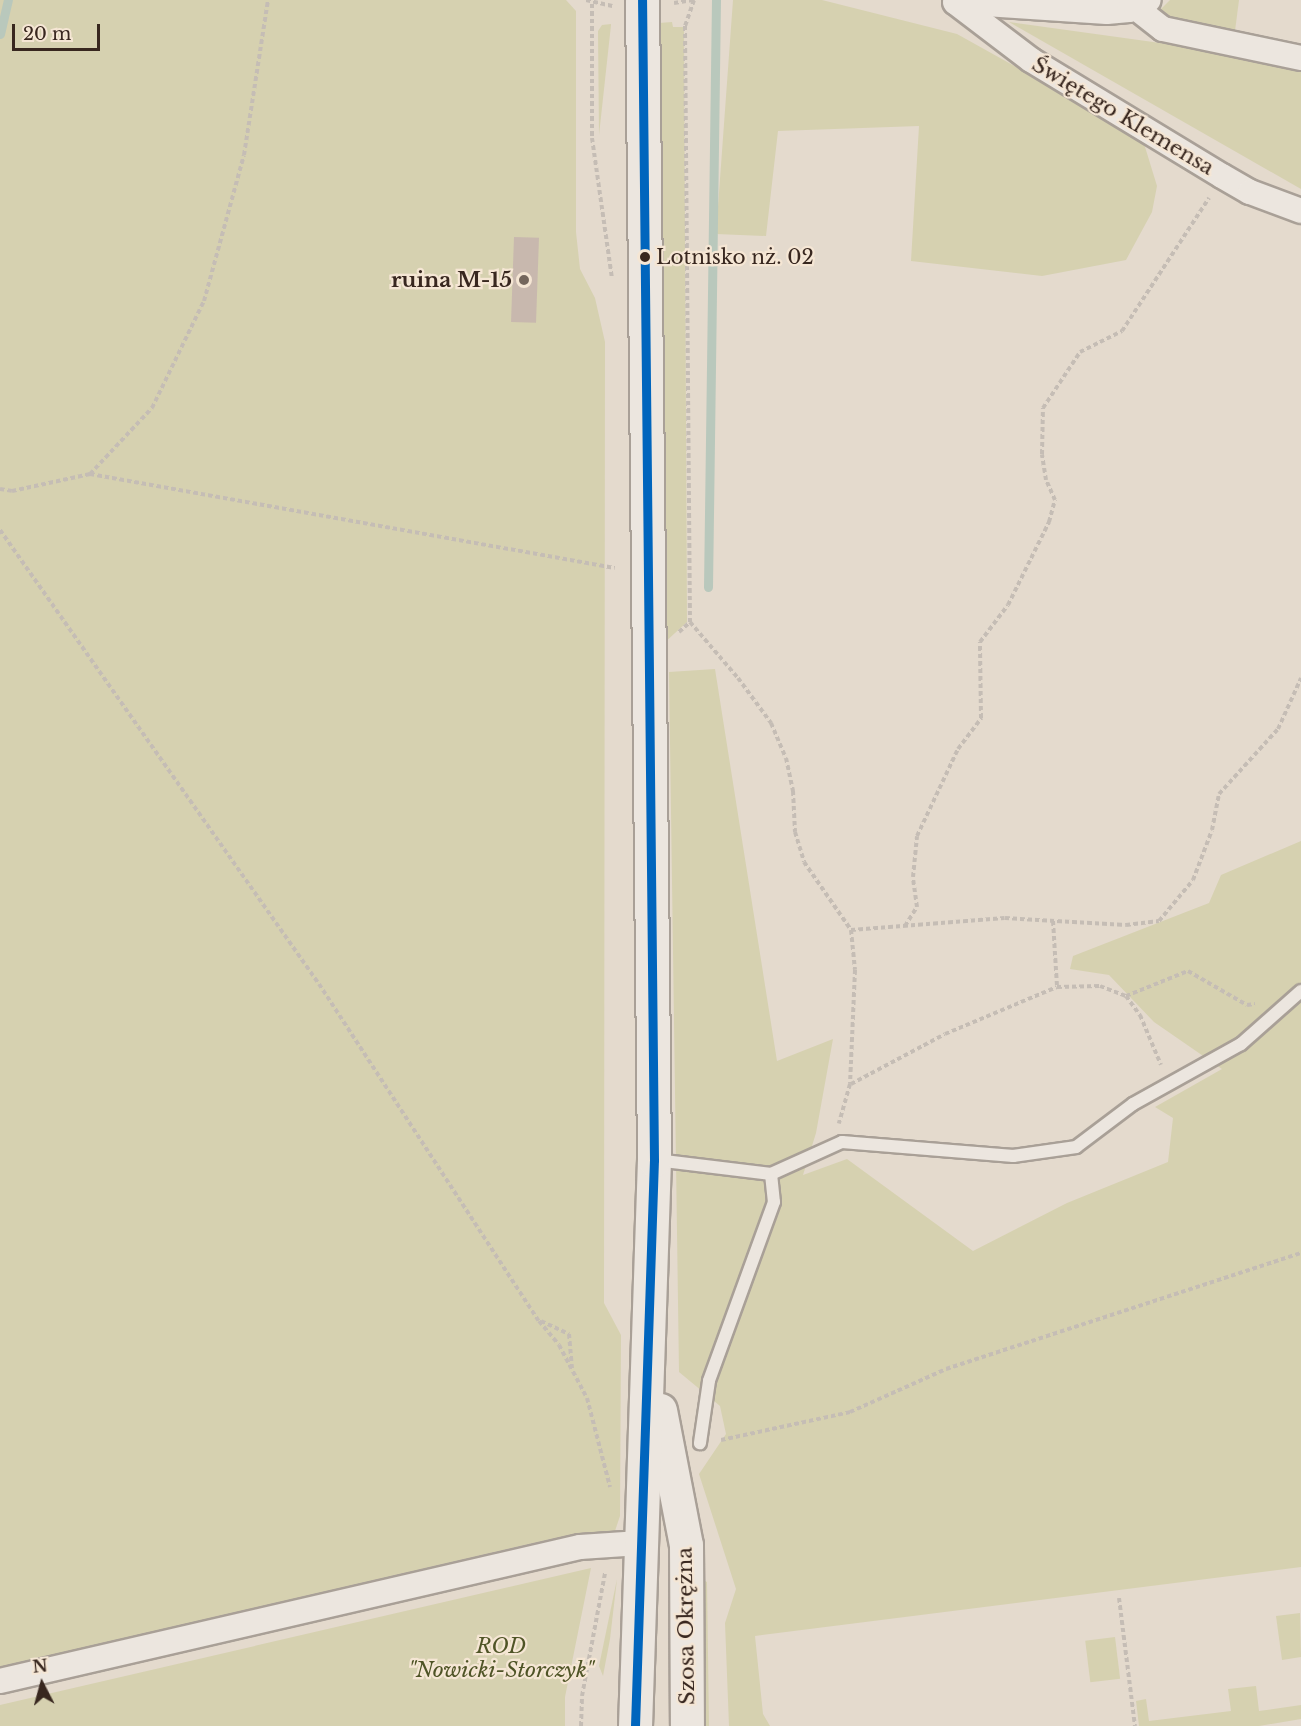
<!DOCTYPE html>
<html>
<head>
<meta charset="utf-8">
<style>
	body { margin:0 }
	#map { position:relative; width:1301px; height:1726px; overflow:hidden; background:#e4dacd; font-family:"Libre Baskerville",serif }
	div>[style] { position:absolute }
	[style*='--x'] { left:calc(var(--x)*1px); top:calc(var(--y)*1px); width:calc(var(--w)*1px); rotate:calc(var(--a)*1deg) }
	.green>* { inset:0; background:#d6d1b0; transform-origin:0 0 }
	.stream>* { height:9px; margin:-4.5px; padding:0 4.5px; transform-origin:4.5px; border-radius:4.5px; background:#b9c8bc }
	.building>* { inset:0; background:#c8b8ae; transform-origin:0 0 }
	.path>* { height:4px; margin-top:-2px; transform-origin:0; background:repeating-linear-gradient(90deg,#c5bdb5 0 4.5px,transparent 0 7.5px) }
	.roads { filter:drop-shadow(2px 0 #a9a097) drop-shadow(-2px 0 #a9a097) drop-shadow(0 2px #a9a097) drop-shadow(0 -2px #a9a097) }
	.lane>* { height:12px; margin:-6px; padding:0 6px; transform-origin:6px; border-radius:6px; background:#ece6df }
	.street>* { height:24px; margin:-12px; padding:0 12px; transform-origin:12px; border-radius:12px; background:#ece6df }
	.secondary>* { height:33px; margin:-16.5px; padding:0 16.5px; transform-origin:16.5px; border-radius:16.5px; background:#ece6df }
	.bus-1>* { height:9px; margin:-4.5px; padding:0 4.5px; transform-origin:4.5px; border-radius:4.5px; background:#0065bd }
	.dots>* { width:16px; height:16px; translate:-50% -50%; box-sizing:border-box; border:3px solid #f5e6d4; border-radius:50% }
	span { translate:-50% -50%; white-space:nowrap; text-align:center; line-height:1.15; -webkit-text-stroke:4.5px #f5e6d4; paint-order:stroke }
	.bus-label { font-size:20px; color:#38271f }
	.left { translate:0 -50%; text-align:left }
	.street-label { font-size:21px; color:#38271f }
	.poi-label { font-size:21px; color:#38271f; font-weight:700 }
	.right { translate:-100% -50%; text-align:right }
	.park-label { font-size:21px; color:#4f5426; font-style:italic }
	.north { position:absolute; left:12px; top:1654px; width:60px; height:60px; -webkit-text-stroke:4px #f5e6d4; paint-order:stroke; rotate:354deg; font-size:16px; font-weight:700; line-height:24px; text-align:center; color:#38271f }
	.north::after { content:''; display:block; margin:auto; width:21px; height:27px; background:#38271f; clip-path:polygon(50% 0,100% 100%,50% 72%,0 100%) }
	.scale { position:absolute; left:12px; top:24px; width:88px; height:27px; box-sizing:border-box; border:3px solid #38271f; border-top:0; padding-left:8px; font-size:18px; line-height:21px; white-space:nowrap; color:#38271f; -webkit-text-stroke:4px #f5e6d4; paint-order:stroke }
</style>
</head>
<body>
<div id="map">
	<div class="green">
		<i style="clip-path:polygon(0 0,566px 0,576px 11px,576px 232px,580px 269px,595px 298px,605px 342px,604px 1303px,621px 1335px,620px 1516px,615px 1531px,551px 1539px,0 1667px)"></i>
		<i style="clip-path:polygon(733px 0,822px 0,957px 34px,1142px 137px,1157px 186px,1152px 212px,1126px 260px,1042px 276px,911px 261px,919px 126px,778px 131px,766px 236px,716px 234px)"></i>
		<i style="clip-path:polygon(1170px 0,1239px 0,1235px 31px,1228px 36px,1166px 22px,1159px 11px)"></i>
		<i style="clip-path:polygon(672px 22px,673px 27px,684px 27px,687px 622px,663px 644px,659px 23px)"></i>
		<i style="clip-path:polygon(1009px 22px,1182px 46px,1301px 71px,1301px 189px)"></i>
		<i style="clip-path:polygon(611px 24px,611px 25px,599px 135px,598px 31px,602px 25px)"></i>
		<i style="clip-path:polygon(715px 669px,777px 1061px,833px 1039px,816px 1133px,803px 1175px,847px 1159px,973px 1251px,1067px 1203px,1168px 1162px,1173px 1118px,1155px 1107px,1222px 1069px,1154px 1022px,1109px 975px,1070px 969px,1073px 956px,1209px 903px,1221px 875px,1301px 841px,1301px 1567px,755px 1636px,763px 1714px,770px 1726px,729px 1726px,725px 1623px,736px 1589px,699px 1474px,726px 1434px,720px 1406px,679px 1372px,669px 672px)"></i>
		<i style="clip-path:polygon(591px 1568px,565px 1697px,565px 1726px,0 1726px,0 1705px)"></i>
		<i style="clip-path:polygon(617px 1579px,610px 1639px,603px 1676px,599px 1666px)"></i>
		<i style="clip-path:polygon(703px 1580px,707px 1582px,709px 1726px,704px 1726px)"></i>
		<i style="clip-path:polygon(1300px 1613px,1301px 1657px,1282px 1660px,1276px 1616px)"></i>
		<i style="left:1115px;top:1637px;width:42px;height:30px;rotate:83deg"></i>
		<i style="clip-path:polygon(1256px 1686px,1259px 1711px,1301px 1705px,1301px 1719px,1259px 1726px,1139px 1726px,1136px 1701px,1146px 1699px,1149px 1721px,1231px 1711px,1228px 1689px)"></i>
	</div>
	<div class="stream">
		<i style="--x:0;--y:34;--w:35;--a:-77"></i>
		<i style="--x:708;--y:587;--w:587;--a:-89.22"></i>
	</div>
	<div class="building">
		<i style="left:514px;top:237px;width:25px;height:85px;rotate:2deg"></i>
	</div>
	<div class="path">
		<i style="--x:586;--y:0;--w:27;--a:13"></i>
		<i style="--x:694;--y:0;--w:28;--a:109"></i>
		<i style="--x:685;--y:26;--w:596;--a:89.52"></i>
		<i style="--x:690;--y:622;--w:74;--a:49.4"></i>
		<i style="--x:738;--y:678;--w:56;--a:53.7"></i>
		<i style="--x:771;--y:723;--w:38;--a:67"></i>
		<i style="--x:786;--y:758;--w:34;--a:78"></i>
		<i style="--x:793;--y:791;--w:41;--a:87.2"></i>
		<i style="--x:795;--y:832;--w:31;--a:73"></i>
		<i style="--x:804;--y:862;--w:83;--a:55.3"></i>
		<i style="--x:851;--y:930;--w:40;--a:84.3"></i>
		<i style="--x:855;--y:970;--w:114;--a:92.5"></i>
		<i style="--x:850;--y:1084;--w:41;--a:105.8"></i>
		<i style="--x:674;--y:3;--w:19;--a:-9"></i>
		<i style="--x:592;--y:4;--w:134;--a:90"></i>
		<i style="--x:592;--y:138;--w:141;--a:81.9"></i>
		<i style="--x:90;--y:474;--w:533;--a:10.15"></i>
		<i style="--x:0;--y:489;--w:12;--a:9"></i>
		<i style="--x:12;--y:491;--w:80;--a:-12.3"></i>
		<i style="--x:90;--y:474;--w:91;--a:-46.8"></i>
		<i style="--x:152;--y:408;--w:119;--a:-64.1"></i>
		<i style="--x:204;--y:301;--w:151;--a:-74.7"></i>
		<i style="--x:244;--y:155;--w:157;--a:-81.2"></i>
		<i style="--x:0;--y:530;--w:555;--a:54.91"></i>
		<i style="--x:319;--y:984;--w:402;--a:56.9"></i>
		<i style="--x:539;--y:1321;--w:31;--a:50"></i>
		<i style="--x:559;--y:1345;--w:60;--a:62.2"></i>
		<i style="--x:587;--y:1398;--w:92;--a:75.5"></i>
		<i style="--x:679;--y:632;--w:15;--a:-42"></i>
		<i style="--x:1053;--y:921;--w:66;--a:86.5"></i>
		<i style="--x:905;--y:926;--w:22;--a:-58"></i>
		<i style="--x:917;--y:907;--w:30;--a:-98"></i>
		<i style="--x:913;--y:877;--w:41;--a:-84.4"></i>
		<i style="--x:917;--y:836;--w:96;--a:-64.8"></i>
		<i style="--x:958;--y:749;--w:39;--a:-53"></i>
		<i style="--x:981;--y:718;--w:76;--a:-90.8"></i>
		<i style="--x:980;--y:642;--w:46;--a:-52.9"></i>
		<i style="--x:1008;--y:605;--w:93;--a:-63.7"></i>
		<i style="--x:1049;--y:522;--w:23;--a:-75"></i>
		<i style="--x:1055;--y:500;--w:22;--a:-114"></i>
		<i style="--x:1046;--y:480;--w:26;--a:-99"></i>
		<i style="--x:1042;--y:454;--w:46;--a:-88.8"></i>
		<i style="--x:1043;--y:408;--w:67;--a:-56.5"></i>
		<i style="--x:1080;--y:352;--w:47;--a:-26.6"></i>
		<i style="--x:1122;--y:331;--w:159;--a:-56.8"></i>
		<i style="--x:851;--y:930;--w:154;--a:-4.5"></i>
		<i style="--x:1005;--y:918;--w:121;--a:3.3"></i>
		<i style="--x:1126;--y:925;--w:33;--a:-7"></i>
		<i style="--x:1159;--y:921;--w:53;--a:-50.3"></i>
		<i style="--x:1193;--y:880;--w:53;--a:-69.2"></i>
		<i style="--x:1212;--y:830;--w:37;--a:-79"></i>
		<i style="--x:1219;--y:794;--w:88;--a:-47.8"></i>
		<i style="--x:1278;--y:729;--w:56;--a:-65.7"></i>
		<i style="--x:1126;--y:996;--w:67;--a:-22"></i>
		<i style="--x:1188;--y:971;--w:68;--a:30"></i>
		<i style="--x:1247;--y:1005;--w:8;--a:-7"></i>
		<i style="--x:851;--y:1084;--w:106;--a:-28"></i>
		<i style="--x:945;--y:1034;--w:121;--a:-22.8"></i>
		<i style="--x:1057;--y:987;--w:43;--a:-1.3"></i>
		<i style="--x:1100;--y:986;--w:28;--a:21"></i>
		<i style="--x:1126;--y:996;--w:24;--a:54"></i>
		<i style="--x:1140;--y:1015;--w:54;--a:67.2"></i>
		<i style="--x:541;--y:1321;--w:31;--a:25"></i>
		<i style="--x:569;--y:1334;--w:36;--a:85"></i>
		<i style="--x:721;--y:1440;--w:132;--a:-12.2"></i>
		<i style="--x:850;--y:1412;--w:105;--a:-24.1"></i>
		<i style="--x:946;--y:1369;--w:373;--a:-18.1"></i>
		<i style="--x:1119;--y:1598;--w:129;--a:82.9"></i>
		<i style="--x:581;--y:1726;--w:30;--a:-88"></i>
		<i style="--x:582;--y:1696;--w:125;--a:-79.4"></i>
	</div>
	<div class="roads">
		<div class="lane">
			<i style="--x:656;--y:1160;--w:116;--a:6.9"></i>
			<i style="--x:771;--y:1174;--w:28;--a:84"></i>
			<i style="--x:774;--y:1202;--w:190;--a:110"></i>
			<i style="--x:709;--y:1381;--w:63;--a:98.3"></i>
			<i style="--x:771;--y:1174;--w:78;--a:-24.3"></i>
			<i style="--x:842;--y:1142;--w:172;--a:4.7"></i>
			<i style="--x:1013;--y:1156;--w:64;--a:-8.1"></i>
			<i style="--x:1076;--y:1147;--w:71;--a:-37"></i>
			<i style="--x:1133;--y:1104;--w:124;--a:-29.1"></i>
			<i style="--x:1241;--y:1044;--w:80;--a:-41.5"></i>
		</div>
		<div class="street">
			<i style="--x:955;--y:2;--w:152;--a:3.8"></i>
			<i style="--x:1107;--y:12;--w:22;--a:-5"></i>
			<i style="--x:1129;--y:10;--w:22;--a:-27"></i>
			<i style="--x:956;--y:3;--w:94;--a:37.2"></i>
			<i style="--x:1031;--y:60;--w:223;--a:31.3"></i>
			<i style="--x:1222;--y:176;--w:32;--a:30"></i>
			<i style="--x:1250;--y:192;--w:54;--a:20.4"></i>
			<i style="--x:1136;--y:8;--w:34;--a:38"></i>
			<i style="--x:1163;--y:29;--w:141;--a:11.9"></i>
			<i style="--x:0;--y:1681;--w:595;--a:-13.01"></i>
			<i style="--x:580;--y:1547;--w:60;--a:-3.8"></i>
		</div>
		<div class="secondary">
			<i style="--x:660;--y:1410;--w:137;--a:79.1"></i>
			<i style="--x:686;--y:1545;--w:181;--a:89.7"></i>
			<i style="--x:635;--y:1726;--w:566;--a:-88.08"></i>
			<i style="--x:654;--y:1160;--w:1160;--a:-90.59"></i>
		</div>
	</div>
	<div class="bus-1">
		<i style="--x:635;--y:1726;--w:566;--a:-88.08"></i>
		<i style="--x:654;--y:1160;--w:1160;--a:-90.59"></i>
	</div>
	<div class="dots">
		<i style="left:645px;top:257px;background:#38271f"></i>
		<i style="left:524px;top:280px;background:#74665c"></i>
	</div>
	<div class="bus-label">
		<span class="left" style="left:656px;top:257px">Lotnisko nż. 02</span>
	</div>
	<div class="street-label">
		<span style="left:1123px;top:116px;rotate:31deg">Świętego Klemensa</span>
		<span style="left:686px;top:1626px;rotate:-91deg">Szosa Okrężna</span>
	</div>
	<div class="poi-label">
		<span class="right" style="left:512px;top:280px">ruina M-15</span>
	</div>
	<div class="park-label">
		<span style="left:501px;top:1658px">ROD<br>"Nowicki-Storczyk"</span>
	</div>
	<div class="north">N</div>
	<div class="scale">20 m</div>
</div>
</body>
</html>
